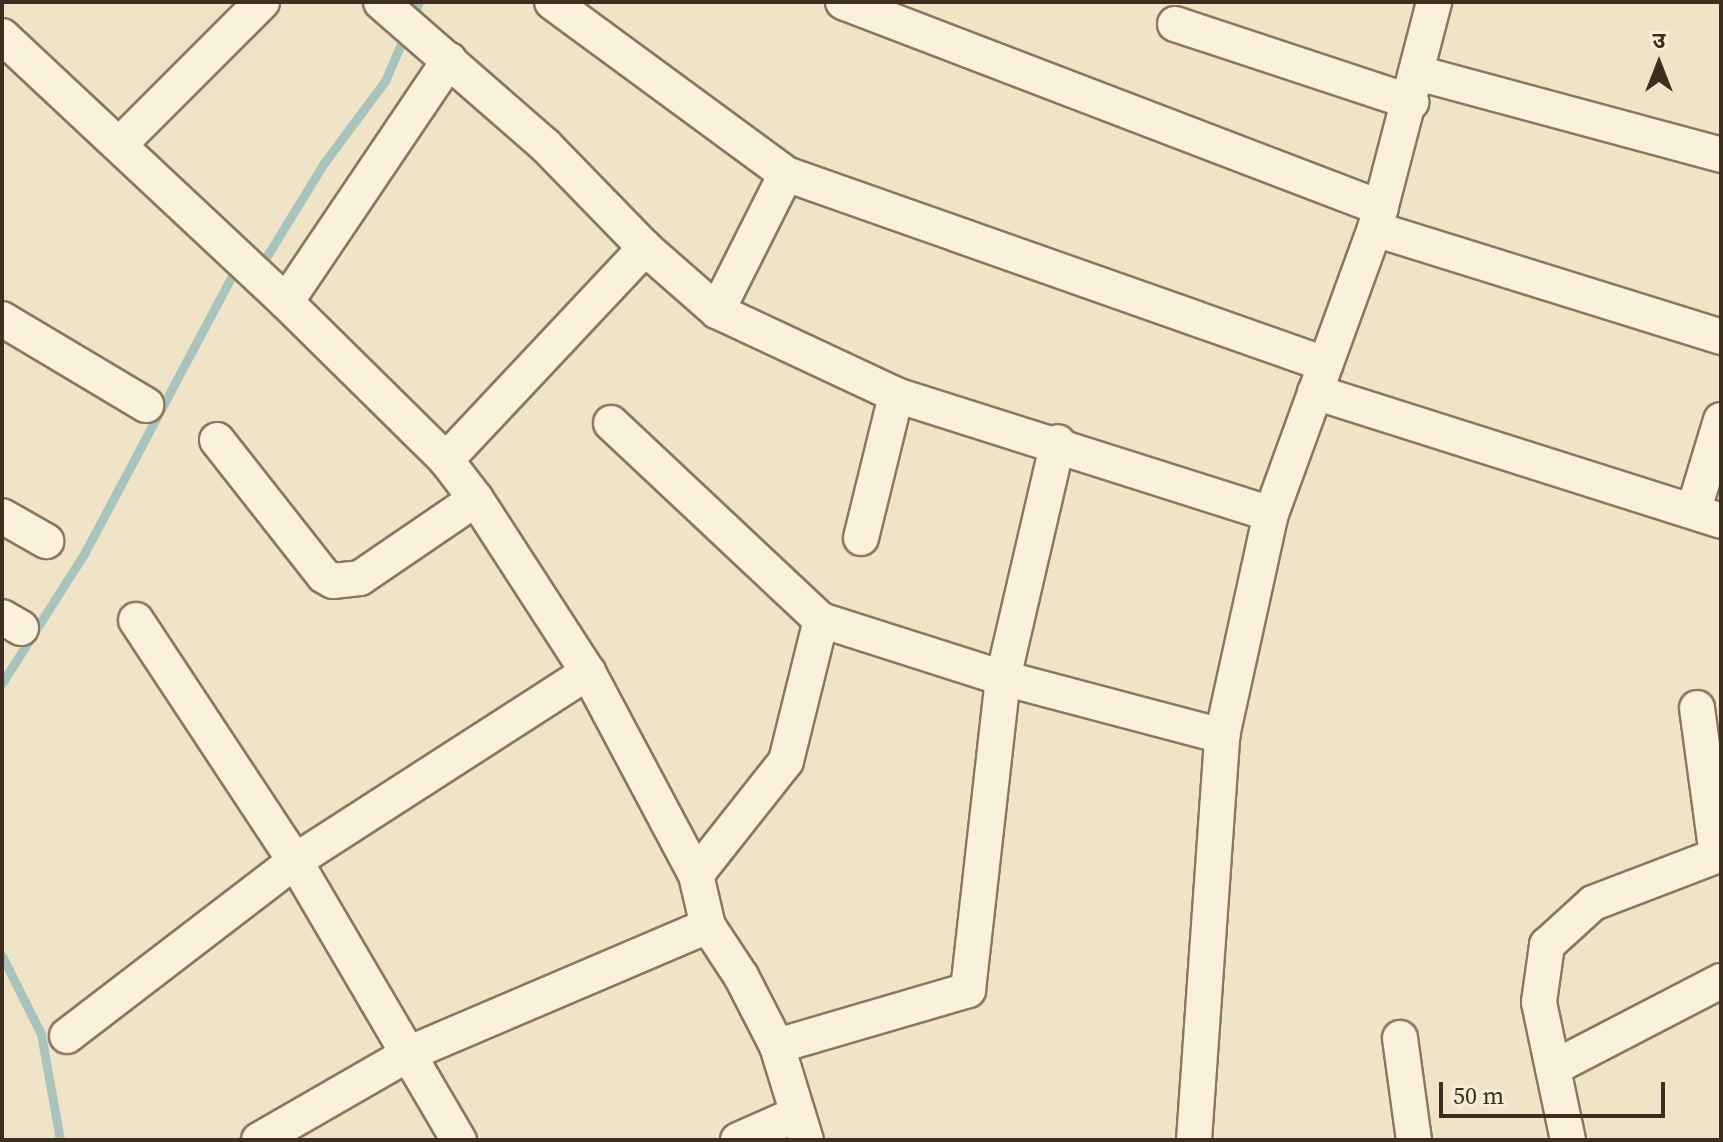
<!DOCTYPE html>
<html>
<head>
<meta charset="utf-8">
<style>
	body { margin:0 }
	#map { position:relative; width:1723px; height:1142px; overflow:hidden; background:#f0e4c8; font-family:"Source Serif 4","Noto Sans Devanagari",serif }
	div>[style] { position:absolute }
	[style*='--x'] { left:calc(var(--x)*1px); top:calc(var(--y)*1px); width:calc(var(--w)*1px); rotate:calc(var(--a)*1deg) }
	.stream>* { height:9px; margin:-4.5px; padding:0 4.5px; transform-origin:4.5px; border-radius:4.5px; background:#a9c4bc }
	.roads { filter:drop-shadow(2px 0 #8d765c) drop-shadow(-2px 0 #8d765c) drop-shadow(0 2px #8d765c) drop-shadow(0 -2px #8d765c) }
	.minor>* { height:34px; margin:-17px; padding:0 17px; transform-origin:17px; border-radius:17px; background:#faf1dc }
	span { translate:-50% -50%; white-space:nowrap; text-align:center; line-height:1.15; -webkit-text-stroke:7px #f7eed8; paint-order:stroke }
	.frame { position:absolute; inset:0; border:4px solid #3d2e20; pointer-events:none }
	.north { position:absolute; left:1619px; top:24px; width:80px; height:80px; -webkit-text-stroke:6px #f7eed8; paint-order:stroke; rotate:0deg; font-size:22px; font-weight:700; line-height:32px; text-align:center; color:#3d2e20 }
	.north::after { content:''; display:block; margin:auto; width:28px; height:36px; background:#3d2e20; clip-path:polygon(50% 0,100% 100%,50% 72%,0 100%) }
	.scale { position:absolute; left:1439px; top:1082px; width:226px; height:36px; box-sizing:border-box; border:4px solid #3d2e20; border-top:0; padding-left:10px; font-size:24px; line-height:28px; white-space:nowrap; color:#3d2e20; -webkit-text-stroke:6px #f7eed8; paint-order:stroke }
</style>
</head>
<body>
<div id="map">
	<div class="stream">
		<i style="--x:259;--y:269;--w:124;--a:-58.5"></i>
		<i style="--x:324;--y:163;--w:102;--a:-53.4"></i>
		<i style="--x:385;--y:81;--w:86;--a:-66.7"></i>
		<i style="--x:2;--y:683;--w:153;--a:-57.6"></i>
		<i style="--x:84;--y:554;--w:314;--a:-62"></i>
		<i style="--x:2;--y:956;--w:87;--a:63.4"></i>
		<i style="--x:41;--y:1034;--w:108;--a:79.8"></i>
	</div>
	<div class="roads">
		<div class="minor">
			<i style="--x:381;--y:2;--w:218;--a:41.1"></i>
			<i style="--x:545;--y:145;--w:144;--a:45.8"></i>
			<i style="--x:645;--y:248;--w:96;--a:41.2"></i>
			<i style="--x:717;--y:311;--w:198;--a:25.1"></i>
			<i style="--x:896;--y:395;--w:393;--a:17.6"></i>
			<i style="--x:552;--y:2;--w:290;--a:36.3"></i>
			<i style="--x:786;--y:174;--w:572;--a:19.42"></i>
			<i style="--x:843;--y:2;--w:576;--a:20.95"></i>
			<i style="--x:1175;--y:24;--w:249;--a:18.3"></i>
			<i style="--x:2;--y:36;--w:389;--a:43.1"></i>
			<i style="--x:286;--y:302;--w:225;--a:44.6"></i>
			<i style="--x:446;--y:460;--w:49;--a:52.4"></i>
			<i style="--x:476;--y:499;--w:206;--a:57.1"></i>
			<i style="--x:588;--y:672;--w:230;--a:62"></i>
			<i style="--x:696;--y:875;--w:52;--a:76.8"></i>
			<i style="--x:708;--y:926;--w:60;--a:56.6"></i>
			<i style="--x:741;--y:976;--w:79;--a:62.8"></i>
			<i style="--x:777;--y:1046;--w:98;--a:72.9"></i>
			<i style="--x:1418;--y:73;--w:314;--a:15.1"></i>
			<i style="--x:120;--y:144;--w:201;--a:-45"></i>
			<i style="--x:1375;--y:229;--w:362;--a:17.3"></i>
			<i style="--x:286;--y:302;--w:292;--a:-56"></i>
			<i style="--x:717;--y:311;--w:153;--a:-63.3"></i>
			<i style="--x:2;--y:319;--w:168;--a:30.8"></i>
			<i style="--x:1315;--y:392;--w:426;--a:17.6"></i>
			<i style="--x:611;--y:423;--w:288;--a:43.2"></i>
			<i style="--x:821;--y:620;--w:191;--a:17.7"></i>
			<i style="--x:1003;--y:678;--w:227;--a:14.8"></i>
			<i style="--x:217;--y:440;--w:173;--a:51.8"></i>
			<i style="--x:324;--y:576;--w:10;--a:29"></i>
			<i style="--x:333;--y:581;--w:27;--a:-6"></i>
			<i style="--x:360;--y:578;--w:140;--a:-34.3"></i>
			<i style="--x:446;--y:460;--w:291;--a:-46.8"></i>
			<i style="--x:1694;--y:509;--w:93;--a:-73.1"></i>
			<i style="--x:2;--y:516;--w:51;--a:29.6"></i>
			<i style="--x:861;--y:538;--w:147;--a:-76.2"></i>
			<i style="--x:2;--y:617;--w:22;--a:30"></i>
			<i style="--x:136;--y:620;--w:289;--a:56.6"></i>
			<i style="--x:295;--y:861;--w:324;--a:59.6"></i>
			<i style="--x:1697;--y:708;--w:148;--a:82.3"></i>
			<i style="--x:696;--y:875;--w:145;--a:-51.7"></i>
			<i style="--x:786;--y:761;--w:145;--a:-76.1"></i>
			<i style="--x:67;--y:1036;--w:287;--a:-37.5"></i>
			<i style="--x:295;--y:861;--w:349;--a:-32.8"></i>
			<i style="--x:1400;--y:1038;--w:103;--a:82.2"></i>
			<i style="--x:777;--y:1046;--w:199;--a:-16.3"></i>
			<i style="--x:968;--y:990;--w:314;--a:-83.6"></i>
			<i style="--x:1003;--y:678;--w:242;--a:-76.9"></i>
			<i style="--x:1553;--y:1068;--w:189;--a:-27.4"></i>
			<i style="--x:259;--y:1140;--w:174;--a:-29.9"></i>
			<i style="--x:410;--y:1053;--w:324;--a:-23.1"></i>
			<i style="--x:738;--y:1140;--w:62;--a:-23.7"></i>
			<i style="--x:1194;--y:1140;--w:405;--a:-86"></i>
			<i style="--x:1222;--y:736;--w:227;--a:-77.6"></i>
			<i style="--x:1271;--y:514;--w:303;--a:-70"></i>
			<i style="--x:1375;--y:229;--w:235;--a:-75.4"></i>
			<i style="--x:1568;--y:1140;--w:141;--a:-101.9"></i>
			<i style="--x:1539;--y:1002;--w:58;--a:-82"></i>
			<i style="--x:1547;--y:945;--w:62;--a:-42.4"></i>
			<i style="--x:1593;--y:903;--w:137;--a:-20.9"></i>
		</div>
	</div>
	<div class="frame"></div>
	<div class="north">उ</div>
	<div class="scale">50 m</div>
</div>
</body>
</html>
